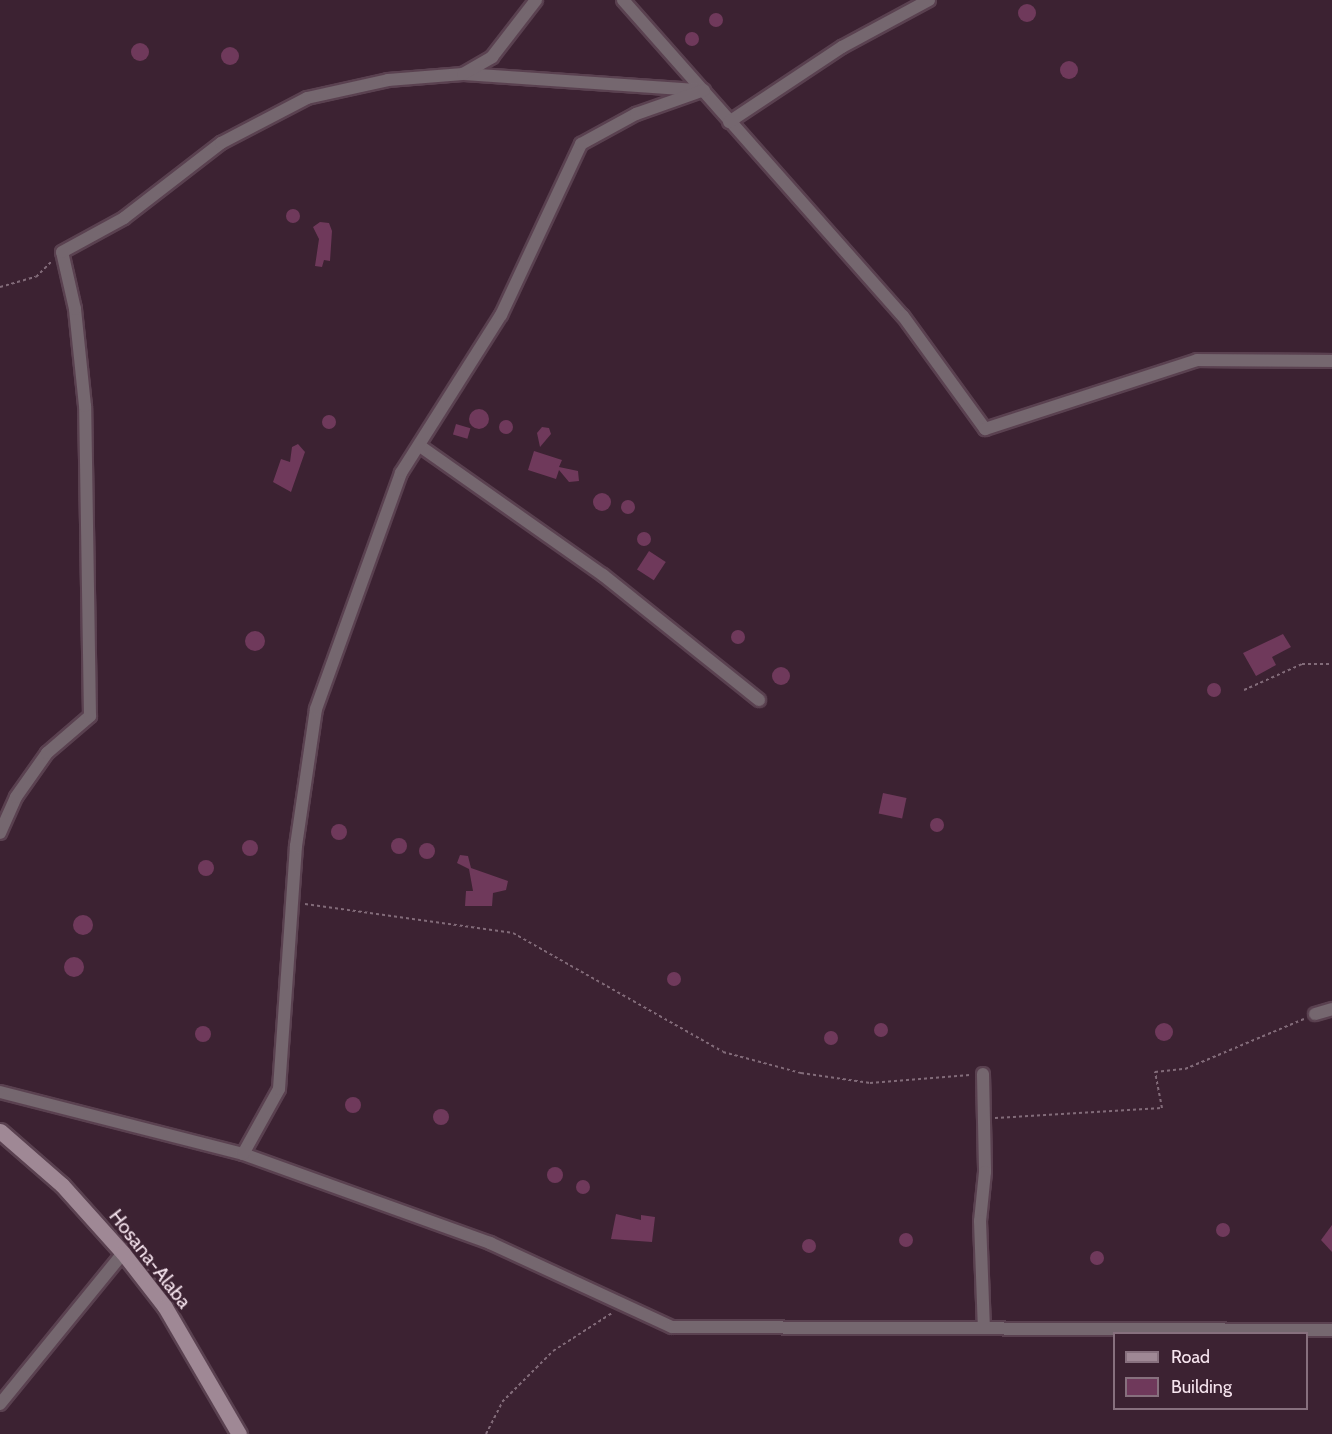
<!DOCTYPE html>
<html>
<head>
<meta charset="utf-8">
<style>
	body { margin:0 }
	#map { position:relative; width:1332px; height:1434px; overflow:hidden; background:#3c2232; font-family:Cabin,sans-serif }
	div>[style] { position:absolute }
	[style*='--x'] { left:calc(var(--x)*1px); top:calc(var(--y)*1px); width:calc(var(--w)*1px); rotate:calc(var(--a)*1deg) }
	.building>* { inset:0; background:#6f395b; transform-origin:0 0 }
	.round { border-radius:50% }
	.path>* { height:2px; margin-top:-1px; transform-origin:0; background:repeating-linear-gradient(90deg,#826b79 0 3px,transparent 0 6px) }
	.roads { filter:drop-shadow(2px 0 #5a4150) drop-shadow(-2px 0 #5a4150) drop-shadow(0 2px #5a4150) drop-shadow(0 -2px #5a4150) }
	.street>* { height:12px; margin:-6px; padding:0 6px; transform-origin:6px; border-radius:6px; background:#75676f }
	.secondary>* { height:15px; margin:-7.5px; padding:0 7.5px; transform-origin:7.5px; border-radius:7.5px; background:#9f8895 }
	span { translate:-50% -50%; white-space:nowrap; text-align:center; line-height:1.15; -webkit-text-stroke:6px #3c2232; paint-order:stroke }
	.street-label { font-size:20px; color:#f7e5ef }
	.legend { position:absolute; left:1113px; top:1332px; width:195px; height:78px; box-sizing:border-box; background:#3c2232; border:2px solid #87707e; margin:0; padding:8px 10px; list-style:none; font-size:18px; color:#f7e5ef }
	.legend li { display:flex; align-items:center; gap:12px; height:30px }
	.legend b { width:30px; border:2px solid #87707e }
</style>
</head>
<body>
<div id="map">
	<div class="building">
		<i class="round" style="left:1018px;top:4px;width:18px;height:18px"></i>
		<i class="round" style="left:709px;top:13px;width:14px;height:14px"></i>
		<i class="round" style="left:685px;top:32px;width:14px;height:14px"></i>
		<i class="round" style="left:131px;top:43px;width:18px;height:18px"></i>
		<i class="round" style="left:221px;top:47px;width:18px;height:18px"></i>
		<i class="round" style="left:1060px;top:61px;width:18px;height:18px"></i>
		<i class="round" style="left:286px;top:209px;width:14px;height:14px"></i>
		<i style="clip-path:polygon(320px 222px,329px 223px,332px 231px,330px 261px,324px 260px,322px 267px,315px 266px,319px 239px,313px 227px)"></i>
		<i class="round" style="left:469px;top:409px;width:20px;height:20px"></i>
		<i class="round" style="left:322px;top:415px;width:14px;height:14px"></i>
		<i class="round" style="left:499px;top:420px;width:14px;height:14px"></i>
		<i style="left:456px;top:424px;width:15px;height:11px;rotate:16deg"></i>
		<i style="clip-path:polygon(542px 427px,549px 428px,551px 434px,540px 447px,537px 433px)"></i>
		<i style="clip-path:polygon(298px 444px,305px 452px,291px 492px,273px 482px,281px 459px,290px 462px,292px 447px)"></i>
		<i style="clip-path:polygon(534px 451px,562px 460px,559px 467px,578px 471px,579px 481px,569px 482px,559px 470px,556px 479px,528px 470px)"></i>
		<i class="round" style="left:593px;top:493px;width:18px;height:18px"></i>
		<i class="round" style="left:621px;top:500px;width:14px;height:14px"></i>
		<i class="round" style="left:637px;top:532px;width:14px;height:14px"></i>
		<i style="left:649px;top:551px;width:20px;height:22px;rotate:33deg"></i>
		<i class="round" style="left:731px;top:630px;width:14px;height:14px"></i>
		<i class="round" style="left:245px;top:631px;width:20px;height:20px"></i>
		<i style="clip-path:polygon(1283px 634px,1291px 647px,1272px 657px,1276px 665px,1256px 676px,1243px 653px)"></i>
		<i class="round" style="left:772px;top:667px;width:18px;height:18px"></i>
		<i class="round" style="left:1207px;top:683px;width:14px;height:14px"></i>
		<i style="left:883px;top:793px;width:24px;height:21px;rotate:12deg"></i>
		<i class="round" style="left:930px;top:818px;width:14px;height:14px"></i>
		<i class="round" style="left:331px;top:824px;width:16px;height:16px"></i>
		<i class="round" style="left:391px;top:838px;width:16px;height:16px"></i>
		<i class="round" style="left:242px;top:840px;width:16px;height:16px"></i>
		<i class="round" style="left:419px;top:843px;width:16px;height:16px"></i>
		<i style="clip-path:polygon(460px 855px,468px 856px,471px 868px,508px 881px,506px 890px,493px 893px,492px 906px,465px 906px,466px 891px,473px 891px,469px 869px,457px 863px)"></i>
		<i class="round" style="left:198px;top:860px;width:16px;height:16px"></i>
		<i class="round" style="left:73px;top:915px;width:20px;height:20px"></i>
		<i class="round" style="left:64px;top:957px;width:20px;height:20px"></i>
		<i class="round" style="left:667px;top:972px;width:14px;height:14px"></i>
		<i class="round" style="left:874px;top:1023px;width:14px;height:14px"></i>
		<i class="round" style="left:1155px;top:1023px;width:18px;height:18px"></i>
		<i class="round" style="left:195px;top:1026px;width:16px;height:16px"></i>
		<i class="round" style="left:824px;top:1031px;width:14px;height:14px"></i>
		<i class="round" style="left:345px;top:1097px;width:16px;height:16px"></i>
		<i class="round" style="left:433px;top:1109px;width:16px;height:16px"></i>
		<i class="round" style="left:547px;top:1167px;width:16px;height:16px"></i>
		<i class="round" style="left:576px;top:1180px;width:14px;height:14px"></i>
		<i style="clip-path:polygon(616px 1214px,641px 1220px,641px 1215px,655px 1217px,652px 1242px,611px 1239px)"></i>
		<i class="round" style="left:1216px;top:1223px;width:14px;height:14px"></i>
		<i style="clip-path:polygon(1332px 1225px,1332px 1252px,1321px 1240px)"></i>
		<i class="round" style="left:899px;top:1233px;width:14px;height:14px"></i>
		<i class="round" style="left:802px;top:1239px;width:14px;height:14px"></i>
		<i class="round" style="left:1090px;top:1251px;width:14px;height:14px"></i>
	</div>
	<div class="path">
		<i style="--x:0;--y:287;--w:37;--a:-16"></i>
		<i style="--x:36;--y:277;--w:21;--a:-45"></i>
		<i style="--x:1244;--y:690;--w:64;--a:-24.1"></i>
		<i style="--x:1302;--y:664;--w:30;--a:0"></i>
		<i style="--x:305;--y:904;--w:210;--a:7.9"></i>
		<i style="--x:513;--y:933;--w:241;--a:29.5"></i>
		<i style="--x:723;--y:1052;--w:81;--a:15.1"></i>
		<i style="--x:801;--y:1073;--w:70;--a:8.2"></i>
		<i style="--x:870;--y:1083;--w:100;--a:-4.6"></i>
		<i style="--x:995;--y:1118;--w:167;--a:-3.4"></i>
		<i style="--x:1162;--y:1108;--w:37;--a:-101"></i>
		<i style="--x:1155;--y:1072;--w:30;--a:-6"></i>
		<i style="--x:1185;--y:1069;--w:129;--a:-22.8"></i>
		<i style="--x:486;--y:1434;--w:36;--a:-63"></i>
		<i style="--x:502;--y:1402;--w:72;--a:-45"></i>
		<i style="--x:553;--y:1351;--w:70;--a:-32.8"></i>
	</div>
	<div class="roads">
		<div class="street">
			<i style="--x:623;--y:0;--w:422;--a:48.5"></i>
			<i style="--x:903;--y:316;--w:140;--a:54"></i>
			<i style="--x:985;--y:429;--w:223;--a:-18"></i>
			<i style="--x:1197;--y:360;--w:135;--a:0.4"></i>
			<i style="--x:463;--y:74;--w:235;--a:3.9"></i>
			<i style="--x:729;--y:122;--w:136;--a:-33.6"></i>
			<i style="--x:842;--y:47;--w:99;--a:-28.4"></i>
			<i style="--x:420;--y:446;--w:224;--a:35.2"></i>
			<i style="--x:603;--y:575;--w:200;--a:38.7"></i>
			<i style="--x:0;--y:833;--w:39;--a:-66"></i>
			<i style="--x:16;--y:797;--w:54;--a:-54.8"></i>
			<i style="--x:47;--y:753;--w:57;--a:-40.7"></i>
			<i style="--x:90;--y:716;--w:310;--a:-90.9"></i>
			<i style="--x:85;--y:406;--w:98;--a:-95.9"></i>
			<i style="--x:75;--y:309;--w:58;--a:-102.8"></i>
			<i style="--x:62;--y:252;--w:71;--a:-28.7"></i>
			<i style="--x:124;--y:218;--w:123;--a:-37.7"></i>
			<i style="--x:221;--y:143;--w:97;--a:-27.6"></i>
			<i style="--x:307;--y:98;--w:83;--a:-12.5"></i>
			<i style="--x:388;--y:80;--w:75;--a:-4.6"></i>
			<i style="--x:463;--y:74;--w:34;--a:-30"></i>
			<i style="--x:492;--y:57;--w:72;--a:-52.3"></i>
			<i style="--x:1315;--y:1014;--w:18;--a:-16"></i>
			<i style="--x:983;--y:1074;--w:98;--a:88.8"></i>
			<i style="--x:985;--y:1172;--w:49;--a:95.8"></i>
			<i style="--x:980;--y:1221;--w:107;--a:87.9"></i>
			<i style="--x:0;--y:1092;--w:251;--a:14.3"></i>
			<i style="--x:243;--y:1154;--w:263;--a:19.8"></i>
			<i style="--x:490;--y:1243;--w:200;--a:24.8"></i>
			<i style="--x:672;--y:1327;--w:660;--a:0.26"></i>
			<i style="--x:243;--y:1154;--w:74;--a:-61"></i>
			<i style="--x:279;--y:1089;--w:244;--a:-86"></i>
			<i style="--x:296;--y:846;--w:138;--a:-81.7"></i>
			<i style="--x:316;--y:709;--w:251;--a:-70.2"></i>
			<i style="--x:401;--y:473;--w:187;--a:-57.7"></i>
			<i style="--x:501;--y:315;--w:189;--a:-64.9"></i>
			<i style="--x:581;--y:144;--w:63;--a:-28.6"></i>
			<i style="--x:636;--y:114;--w:72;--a:-19.4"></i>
			<i style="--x:0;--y:1404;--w:195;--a:-50.8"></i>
		</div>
		<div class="secondary">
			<i style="--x:0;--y:1131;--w:82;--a:41.1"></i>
			<i style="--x:62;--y:1185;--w:91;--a:48.1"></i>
			<i style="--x:123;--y:1253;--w:68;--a:52.1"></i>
			<i style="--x:165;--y:1307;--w:147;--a:59.8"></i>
		</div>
	</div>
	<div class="street-label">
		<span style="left:150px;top:1259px;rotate:52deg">Hosana-Alaba</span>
	</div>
	<ul class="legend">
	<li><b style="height:8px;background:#9f8895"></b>Road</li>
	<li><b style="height:16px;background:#6f395b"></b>Building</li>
	</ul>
</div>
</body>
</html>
